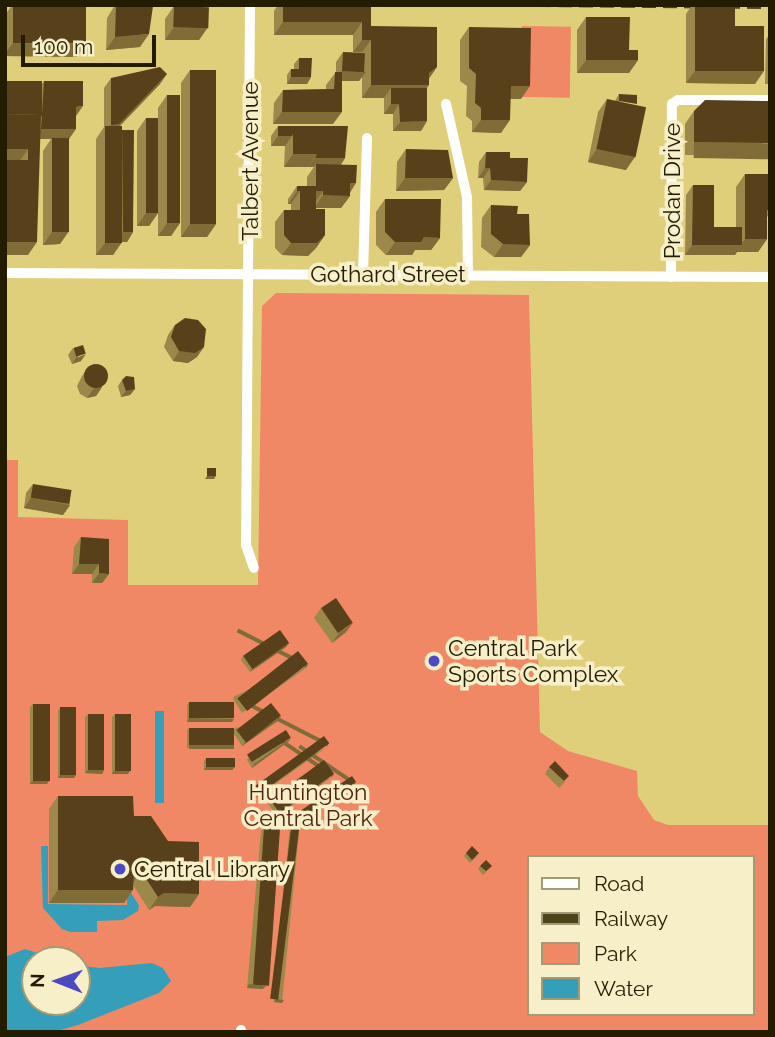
<!DOCTYPE html>
<html>
<head>
<meta charset="utf-8">
<style>
	body { margin:0 }
	#map { position:relative; width:775px; height:1037px; overflow:hidden; background:#dfcf7b; font-family:Raleway,sans-serif }
	div>[style] { position:absolute }
	[style*='--x'] { left:calc(var(--x)*1px); top:calc(var(--y)*1px); width:calc(var(--w)*1px); rotate:calc(var(--a)*1deg) }
	.green>* { inset:0; background:#f08866; transform-origin:0 0 }
	.water>* { inset:0; background:#359fba; transform-origin:0 0 }
	.minor>* { height:10px; margin:-5px; padding:0 5px; transform-origin:5px; border-radius:5px; background:#fff }
	.rail>* { height:2.5px; margin-top:-1.25px; transform-origin:0; background:repeating-linear-gradient(90deg,#4c431b 0 14px,transparent 0 21px) }
	.wall>* { inset:0; background:#9c884a }
	.shaded-wall>* { inset:0; background:#806c37; transform-origin:0 0 }
	.building>* { inset:0; background:#58411a; transform-origin:0 0 }
	.round { border-radius:50% }
	.dots>* { width:19px; height:19px; translate:-50% -50%; box-sizing:border-box; border:4px solid #f7efc7; border-radius:50% }
	span { translate:-50% -50%; white-space:nowrap; text-align:center; line-height:1.15; -webkit-text-stroke:7px #f7efc7; paint-order:stroke }
	.street-label { font-size:23px; color:#231c00 }
	.poi-label { font-size:23px; color:#231c00 }
	.left { translate:0 -50%; text-align:left }
	.park-label { font-size:23px; color:#552312 }
	.frame { position:absolute; inset:0; border:7px solid #231c00; pointer-events:none }
	.legend { position:absolute; left:527px; top:855px; width:228px; height:161px; box-sizing:border-box; background:#f7efc7; border:2px solid #a29b77; margin:0; padding:9px 12px; list-style:none; font-size:21px; color:#231c00 }
	.legend li { display:flex; align-items:center; gap:14px; height:35px }
	.legend b { width:35px; border:2px solid #a29b77 }
	.north { position:absolute; left:21px; top:946px; width:70px; height:70px; box-sizing:border-box; background:#f7efc7; border:2px solid #a29b77; border-radius:50%; rotate:271deg; font-size:19px; font-weight:700; line-height:28px; text-align:center; color:#231c00 }
	.north::after { content:''; display:block; margin:auto; width:24px; height:32px; background:#4d49c0; clip-path:polygon(50% 0,100% 100%,50% 72%,0 100%) }
	.scale { position:absolute; left:21px; top:35px; width:135px; height:32px; box-sizing:border-box; border:4px solid #231c00; border-top:0; padding-left:9px; font-size:21px; line-height:24px; white-space:nowrap; color:#231c00; -webkit-text-stroke:5px #f7efc7; paint-order:stroke }
</style>
</head>
<body>
<div id="map">
	<div class="green">
		<i style="left:522px;top:26px;width:49px;height:71px;rotate:1deg"></i>
		<i style="clip-path:polygon(evenodd,276px 293px,529px 295px,540px 732px,568px 751px,637px 771px,638px 796px,654px 820px,668px 825px,770px 825px,770px 1032px,5px 1032px,5px 460px,18px 460px,18px 517px,128px 520px,128px 585px,258px 585px,262px 306px,276px 293px,528px 857px,752px 857px,752px 1014px,528px 1014px,528px 857px,276px 293px,35px 960px,77px 960px,77px 1002px,35px 1002px,35px 960px)"></i>
	</div>
	<div class="water">
		<i style="left:155px;top:711px;width:9px;height:92px"></i>
		<i style="clip-path:polygon(41px 846px,48px 846px,48px 904px,127px 905px,127px 887px,139px 905px,138px 911px,123px 920px,97px 921px,97px 932px,70px 932px,62px 929px,43px 908px)"></i>
		<i style="clip-path:polygon(25px 949px,61px 960px,35px 960px,35px 1002px,77px 1002px,77px 965px,99px 968px,152px 963px,163px 968px,171px 981px,159px 993px,78px 1025px,53px 1032px,5px 1032px,5px 957px)"></i>
	</div>
	<div class="minor">
		<i style="--x:250;--y:5;--w:540;--a:90.42"></i>
		<i style="--x:246;--y:545;--w:24;--a:71"></i>
		<i style="--x:446;--y:104;--w:95;--a:77.3"></i>
		<i style="--x:467;--y:197;--w:77;--a:89.3"></i>
		<i style="--x:5;--y:273;--w:765;--a:0.3"></i>
		<i style="--x:363;--y:274;--w:136;--a:-88.3"></i>
		<i style="--x:671;--y:277;--w:173;--a:-89.7"></i>
		<i style="--x:672;--y:104;--w:7;--a:-34"></i>
		<i style="--x:678;--y:100;--w:92;--a:0"></i>
		<i style="--x:241;--y:1030;--w:2;--a:90"></i>
	</div>
	<div class="rail">
		<i style="--x:537;--y:5;--w:233;--a:0.5"></i>
	</div>
	<div class="wall">
		<i style="clip-path:polygon(12px 5px,86px 5px,86px 44px,77px 57px,5px 56px,5px 15px)"></i>
		<i style="clip-path:polygon(115px 5px,140px 47px,106px 50px,107px 18px)"></i>
		<i style="clip-path:polygon(278px 5px,371px 5px,371px 26px,437px 67px,429px 78px,427px 88px,427px 121px,421px 131px,393px 131px,393px 114px,384px 114px,384px 98px,362px 98px,362px 77px,359px 81px,342px 81px,333px 124px,273px 124px,274px 103px,283px 90px,326px 89px,326px 85px,336px 72px,336px 62px,343px 52px,362px 53px,353px 52px,353px 35px,274px 35px,274px 11px)"></i>
		<i style="clip-path:polygon(692px 5px,735px 5px,735px 26px,755px 84px,686px 83px,686px 14px)"></i>
		<i style="clip-path:polygon(174px 6px,208px 27px,199px 40px,165px 40px,165px 19px)"></i>
		<i style="clip-path:polygon(586px 17px,629px 50px,638px 60px,629px 73px,577px 73px,577px 30px)"></i>
		<i style="clip-path:polygon(469px 27px,521px 99px,510px 99px,501px 133px,472px 132px,472px 121px,466px 116px,467px 86px,460px 81px,460px 40px)"></i>
		<i style="clip-path:polygon(770px 34px,770px 84px,765px 84px,766px 39px)"></i>
		<i style="clip-path:polygon(299px 58px,311px 77px,307px 84px,287px 84px,287px 75px,291px 69px,294px 69px,294px 64px)"></i>
		<i style="clip-path:polygon(190px 70px,216px 224px,207px 237px,181px 237px,181px 83px)"></i>
		<i style="clip-path:polygon(111px 78px,160px 84px,120px 126px,133px 232px,127px 242px,122px 242px,113px 255px,96px 255px,96px 139px,104px 127px,104px 88px)"></i>
		<i style="clip-path:polygon(5px 81px,42px 84px,44px 81px,76px 116px,69px 139px,69px 231px,60px 244px,43px 245px,43px 151px,51px 139px,40px 139px,28px 255px,5px 255px)"></i>
		<i style="clip-path:polygon(619px 94px,626px 170px,588px 162px,598px 112px,607px 99px,615px 101px)"></i>
		<i style="clip-path:polygon(167px 95px,180px 223px,171px 236px,158px 236px,158px 108px)"></i>
		<i style="clip-path:polygon(770px 101px,770px 156px,685px 155px,685px 124px,694px 111px)"></i>
		<i style="clip-path:polygon(146px 118px,158px 213px,149px 226px,137px 226px,137px 131px)"></i>
		<i style="clip-path:polygon(278px 126px,345px 158px,341px 165px,350px 192px,350px 196px,341px 208px,316px 208px,325px 235px,316px 248px,308px 256px,282px 255px,275px 248px,275px 222px,284px 210px,291px 210px,291px 204px,288px 204px,288px 199px,297px 186px,307px 186px,307px 177px,314px 167px,284px 167px,285px 146px,271px 146px,271px 136px)"></i>
		<i style="clip-path:polygon(406px 149px,453px 178px,444px 190px,396px 191px,397px 162px)"></i>
		<i style="clip-path:polygon(486px 152px,510px 158px,527px 182px,520px 191px,484px 190px,483px 178px,478px 178px,479px 162px)"></i>
		<i style="clip-path:polygon(745px 174px,770px 174px,770px 213px,767px 217px,767px 239px,758px 252px,737px 252px,735px 255px,685px 255px,686px 195px,693px 185px,714px 227px,736px 227px,736px 187px)"></i>
		<i style="clip-path:polygon(385px 199px,440px 238px,431px 250px,415px 250px,412px 255px,386px 255px,376px 245px,376px 212px)"></i>
		<i style="clip-path:polygon(491px 205px,517px 214px,530px 245px,521px 257px,494px 257px,481px 247px,482px 218px)"></i>
		<i style="clip-path:polygon(175px 325px,197px 357px,188px 363px,173px 361px,164px 347px,168px 335px)"></i>
		<i style="clip-path:polygon(73px 348px,81px 361px,72px 364px,68px 355px)"></i>
		<i style="clip-path:polygon(89px 366px,102px 387px,96px 396px,87px 398px,80px 394px,77px 386px,82px 376px)"></i>
		<i style="clip-path:polygon(122px 380px,135px 389px,130px 395px,121px 397px,118px 386px)"></i>
		<i style="clip-path:polygon(33px 484px,70px 505px,63px 515px,24px 508px,26px 493px)"></i>
		<i style="clip-path:polygon(81px 537px,109px 574px,102px 583px,92px 583px,92px 574px,72px 574px,74px 547px)"></i>
		<i style="clip-path:polygon(321px 608px,346px 632px,332px 643px,314px 618px)"></i>
		<i style="clip-path:polygon(286px 647px,250px 672px,241px 660px,243px 656px)"></i>
		<i style="clip-path:polygon(308px 664px,306px 668px,242px 713px,233px 699px,235px 696px)"></i>
		<i style="clip-path:polygon(189px 702px,234px 719px,232px 722px,187px 722px,187px 705px)"></i>
		<i style="clip-path:polygon(33px 704px,47px 784px,30px 784px,30px 707px)"></i>
		<i style="clip-path:polygon(60px 708px,74px 778px,58px 778px,58px 711px)"></i>
		<i style="clip-path:polygon(88px 714px,104px 770px,102px 774px,85px 773px,85px 717px)"></i>
		<i style="clip-path:polygon(115px 714px,128px 774px,112px 774px,112px 717px)"></i>
		<i style="clip-path:polygon(279px 720px,242px 746px,234px 734px,232px 748px,187px 748px,187px 731px,189px 728px,234px 730px,235px 728px)"></i>
		<i style="clip-path:polygon(289px 741px,252px 768px,247px 760px,249px 757px)"></i>
		<i style="clip-path:polygon(327px 747px,254px 799px,249px 792px,251px 788px)"></i>
		<i style="clip-path:polygon(206px 758px,235px 767px,232px 770px,204px 770px,204px 761px)"></i>
		<i style="clip-path:polygon(549px 767px,565px 782px,559px 788px,545px 774px)"></i>
		<i style="clip-path:polygon(332px 777px,277px 816px,267px 802px,269px 799px)"></i>
		<i style="clip-path:polygon(356px 782px,354px 785px,300px 823px,282px 1003px,274px 1002px,290px 824px,292px 821px,297px 821px,294px 818px,297px 815px)"></i>
		<i style="clip-path:polygon(58px 796px,134px 816px,199px 894px,190px 907px,155px 906px,149px 910px,133px 885px,133px 890px,124px 903px,49px 903px,49px 809px)"></i>
		<i style="clip-path:polygon(264px 828px,263px 989px,247px 988px,261px 831px)"></i>
		<i style="clip-path:polygon(466px 853px,477px 856px,470px 863px,464px 856px)"></i>
		<i style="clip-path:polygon(480px 866px,492px 866px,483px 875px,478px 869px)"></i>
	</div>
	<div class="shaded-wall">
		<i style="clip-path:polygon(283px 22px,362px 22px,353px 35px,274px 35px)"></i>
		<i style="clip-path:polygon(174px 27px,208px 27px,199px 40px,165px 40px)"></i>
		<i style="clip-path:polygon(149px 34px,140px 47px,106px 50px,115px 37px)"></i>
		<i style="clip-path:polygon(362px 40px,371px 40px,362px 52px,353px 52px)"></i>
		<i style="clip-path:polygon(13px 43px,86px 44px,77px 57px,5px 56px,5px 54px)"></i>
		<i style="clip-path:polygon(586px 60px,638px 60px,629px 73px,577px 73px)"></i>
		<i style="clip-path:polygon(437px 67px,428px 80px,429px 85px,420px 98px,391px 88px,384px 98px,362px 98px,371px 85px,429px 73px)"></i>
		<i style="clip-path:polygon(342px 71px,366px 72px,359px 81px,335px 81px)"></i>
		<i style="clip-path:polygon(695px 71px,764px 71px,755px 84px,686px 83px)"></i>
		<i style="clip-path:polygon(167px 74px,160px 84px,112px 134px,104px 134px,111px 125px)"></i>
		<i style="clip-path:polygon(291px 77px,311px 77px,307px 84px,287px 84px)"></i>
		<i style="clip-path:polygon(511px 86px,530px 86px,521px 99px,502px 99px)"></i>
		<i style="clip-path:polygon(391px 104px,399px 104px,393px 114px,384px 114px)"></i>
		<i style="clip-path:polygon(83px 106px,76px 116px,76px 107px)"></i>
		<i style="clip-path:polygon(282px 112px,342px 112px,333px 124px,273px 124px)"></i>
		<i style="clip-path:polygon(481px 120px,510px 120px,501px 133px,472px 132px)"></i>
		<i style="clip-path:polygon(427px 121px,421px 131px,393px 131px,400px 122px)"></i>
		<i style="clip-path:polygon(41px 129px,76px 129px,69px 139px,34px 139px)"></i>
		<i style="clip-path:polygon(278px 136px,292px 136px,285px 146px,271px 146px)"></i>
		<i style="left:694px;top:142px;width:76px;height:16px;rotate:1deg"></i>
		<i style="clip-path:polygon(5px 149px,28px 149px,19px 162px,5px 162px)"></i>
		<i style="clip-path:polygon(597px 149px,635px 157px,626px 170px,588px 162px)"></i>
		<i style="clip-path:polygon(293px 154px,317px 154px,308px 167px,284px 167px)"></i>
		<i style="clip-path:polygon(315px 158px,345px 158px,339px 167px,316px 164px,314px 167px,308px 167px)"></i>
		<i style="clip-path:polygon(485px 168px,490px 168px,483px 178px,478px 178px)"></i>
		<i style="clip-path:polygon(405px 178px,453px 178px,444px 190px,396px 191px)"></i>
		<i style="clip-path:polygon(491px 180px,527px 182px,520px 191px,484px 190px)"></i>
		<i style="clip-path:polygon(350px 183px,356px 183px,348px 196px,350px 196px,341px 208px,314px 208px,323px 195px)"></i>
		<i style="clip-path:polygon(297px 191px,300px 191px,291px 204px,288px 204px)"></i>
		<i style="clip-path:polygon(316px 191px,323px 191px,314px 204px)"></i>
		<i style="clip-path:polygon(146px 213px,158px 213px,149px 226px,137px 226px)"></i>
		<i style="clip-path:polygon(167px 223px,180px 223px,171px 236px,158px 236px)"></i>
		<i style="clip-path:polygon(190px 224px,216px 224px,207px 237px,181px 237px)"></i>
		<i style="clip-path:polygon(69px 231px,60px 244px,43px 245px,52px 232px)"></i>
		<i style="clip-path:polygon(123px 232px,133px 232px,127px 242px,116px 242px)"></i>
		<i style="clip-path:polygon(325px 235px,316px 248px,308px 256px,282px 255px,291px 243px)"></i>
		<i style="clip-path:polygon(424px 237px,440px 238px,431px 250px,415px 250px,412px 255px,386px 255px,395px 242px)"></i>
		<i style="clip-path:polygon(745px 239px,767px 239px,758px 252px,737px 252px,735px 255px,685px 255px,692px 245px,740px 245px)"></i>
		<i style="clip-path:polygon(5px 242px,37px 242px,28px 255px,5px 255px)"></i>
		<i style="clip-path:polygon(122px 242px,113px 255px,96px 255px,105px 243px)"></i>
		<i style="clip-path:polygon(503px 244px,530px 245px,521px 257px,494px 257px)"></i>
		<i style="clip-path:polygon(204px 347px,197px 357px,188px 363px,173px 361px,179px 351px)"></i>
		<i style="clip-path:polygon(86px 354px,81px 361px,72px 364px,76px 358px)"></i>
		<i style="clip-path:polygon(102px 387px,96px 396px,87px 398px,94px 388px)"></i>
		<i style="clip-path:polygon(135px 389px,130px 395px,121px 397px,126px 391px)"></i>
		<i style="clip-path:polygon(207px 476px,216px 476px,214px 479px,205px 479px)"></i>
		<i style="clip-path:polygon(31px 498px,70px 505px,63px 515px,24px 508px)"></i>
		<i style="clip-path:polygon(79px 564px,99px 564px,92px 574px,72px 574px)"></i>
		<i style="clip-path:polygon(99px 573px,109px 574px,102px 583px,92px 583px)"></i>
		<i style="clip-path:polygon(353px 623px,346px 632px,332px 643px,339px 633px)"></i>
		<i style="clip-path:polygon(289px 643px,286px 647px,250px 672px,252px 669px)"></i>
		<i style="left:308px;top:664px;width:4px;height:78px;rotate:117deg"></i>
		<i style="clip-path:polygon(281px 716px,279px 720px,242px 746px,245px 742px)"></i>
		<i style="clip-path:polygon(189px 718px,234px 719px,232px 722px,187px 722px)"></i>
		<i style="clip-path:polygon(291px 738px,289px 741px,252px 768px,254px 764px)"></i>
		<i style="left:329px;top:743px;width:4px;height:90px;rotate:117deg"></i>
		<i style="left:189px;top:745px;width:45px;height:4px"></i>
		<i style="clip-path:polygon(206px 767px,235px 767px,232px 770px,204px 770px)"></i>
		<i style="clip-path:polygon(88px 770px,104px 770px,102px 774px,85px 773px)"></i>
		<i style="clip-path:polygon(114px 771px,130px 771px,128px 774px,112px 774px)"></i>
		<i style="left:334px;top:774px;width:4px;height:67px;rotate:124deg"></i>
		<i style="clip-path:polygon(60px 775px,76px 775px,74px 778px,58px 778px)"></i>
		<i style="clip-path:polygon(32px 781px,49px 781px,47px 784px,30px 784px)"></i>
		<i style="left:356px;top:782px;width:4px;height:67px;rotate:124deg"></i>
		<i style="clip-path:polygon(134px 871px,141px 871px,132px 884px)"></i>
		<i style="clip-path:polygon(58px 890px,133px 890px,124px 903px,49px 903px)"></i>
		<i style="clip-path:polygon(164px 893px,199px 894px,190px 907px,155px 906px,149px 910px,158px 897px)"></i>
		<i style="clip-path:polygon(249px 984px,266px 986px,263px 989px,247px 988px)"></i>
		<i style="clip-path:polygon(276px 999px,284px 1000px,282px 1003px,274px 1002px)"></i>
	</div>
	<div class="building">
		<i style="left:13px;top:5px;width:73px;height:38px"></i>
		<i style="clip-path:polygon(116px 5px,153px 6px,149px 34px,115px 37px)"></i>
		<i style="clip-path:polygon(283px 5px,371px 5px,371px 26px,437px 27px,437px 67px,429px 73px,429px 85px,371px 85px,371px 40px,362px 40px,362px 22px,283px 22px)"></i>
		<i style="clip-path:polygon(695px 5px,735px 5px,735px 26px,764px 26px,764px 71px,695px 71px)"></i>
		<i style="left:174px;top:6px;width:35px;height:21px;rotate:2deg"></i>
		<i style="clip-path:polygon(586px 17px,630px 17px,629px 50px,638px 50px,638px 60px,586px 60px)"></i>
		<i style="clip-path:polygon(469px 27px,531px 28px,530px 86px,511px 86px,510px 120px,481px 120px,481px 108px,475px 103px,476px 74px,469px 68px)"></i>
		<i style="left:343px;top:52px;width:22px;height:19px;rotate:3deg"></i>
		<i style="clip-path:polygon(299px 58px,312px 58px,311px 77px,291px 77px,291px 69px,299px 69px)"></i>
		<i style="clip-path:polygon(160px 67px,167px 74px,119px 124px,111px 125px,111px 78px)"></i>
		<i style="left:190px;top:70px;width:26px;height:154px"></i>
		<i style="clip-path:polygon(335px 72px,342px 72px,342px 112px,282px 112px,283px 90px,334px 89px)"></i>
		<i style="clip-path:polygon(5px 81px,42px 81px,42px 116px,41px 116px,41px 115px,5px 114px)"></i>
		<i style="clip-path:polygon(44px 81px,83px 81px,83px 106px,76px 107px,76px 129px,41px 129px)"></i>
		<i style="clip-path:polygon(391px 88px,427px 88px,427px 121px,400px 122px,399px 104px,391px 104px)"></i>
		<i style="clip-path:polygon(619px 94px,637px 95px,637px 104px,619px 101px)"></i>
		<i style="left:167px;top:95px;width:13px;height:128px"></i>
		<i style="left:607px;top:99px;width:40px;height:51px;rotate:12deg"></i>
		<i style="clip-path:polygon(705px 100px,770px 101px,770px 143px,694px 142px,694px 111px)"></i>
		<i style="clip-path:polygon(5px 114px,41px 115px,37px 242px,5px 242px,5px 160px,28px 160px,28px 149px,5px 149px)"></i>
		<i style="left:146px;top:118px;width:12px;height:95px"></i>
		<i style="left:105px;top:126px;width:17px;height:117px"></i>
		<i style="clip-path:polygon(278px 126px,348px 126px,345px 158px,315px 158px,317px 154px,317px 134px,293px 134px,292px 136px,278px 136px)"></i>
		<i style="clip-path:polygon(122px 130px,134px 130px,133px 232px,123px 232px)"></i>
		<i style="left:293px;top:134px;width:24px;height:20px"></i>
		<i style="left:52px;top:138px;width:17px;height:94px"></i>
		<i style="clip-path:polygon(406px 149px,448px 150px,453px 178px,405px 178px)"></i>
		<i style="clip-path:polygon(486px 152px,510px 152px,510px 158px,528px 158px,527px 182px,491px 180px,490px 168px,485px 168px)"></i>
		<i style="clip-path:polygon(316px 164px,357px 165px,356px 183px,350px 183px,350px 196px,323px 195px,323px 191px,316px 191px,316px 209px,325px 209px,325px 235px,317px 243px,291px 243px,284px 235px,284px 210px,300px 210px,300px 191px,297px 191px,297px 186px,316px 186px)"></i>
		<i style="clip-path:polygon(745px 174px,770px 174px,770px 210px,767px 210px,767px 239px,745px 239px)"></i>
		<i style="clip-path:polygon(693px 185px,714px 185px,714px 227px,742px 227px,742px 245px,692px 245px)"></i>
		<i style="clip-path:polygon(385px 199px,441px 199px,440px 238px,424px 237px,421px 242px,395px 242px,385px 232px)"></i>
		<i style="clip-path:polygon(491px 205px,518px 206px,517px 214px,529px 214px,530px 245px,503px 244px,491px 234px)"></i>
		<i style="clip-path:polygon(185px 318px,198px 320px,206px 329px,204px 347px,195px 353px,179px 351px,171px 337px,175px 325px)"></i>
		<i style="left:83px;top:345px;width:9px;height:10px;rotate:72deg"></i>
		<i class="round" style="left:84px;top:364px;width:24px;height:24px"></i>
		<i style="clip-path:polygon(126px 376px,134px 377px,135px 389px,126px 391px,122px 380px)"></i>
		<i style="left:207px;top:468px;width:9px;height:8px"></i>
		<i style="left:33px;top:484px;width:39px;height:14px;rotate:9deg"></i>
		<i style="clip-path:polygon(81px 537px,109px 539px,109px 574px,99px 573px,99px 564px,79px 564px)"></i>
		<i style="left:336px;top:598px;width:30px;height:18px;rotate:56deg"></i>
		<i style="left:280px;top:630px;width:16px;height:45px;rotate:55deg"></i>
		<i style="left:298px;top:651px;width:16px;height:77px;rotate:52deg"></i>
		<i style="left:189px;top:702px;width:45px;height:16px"></i>
		<i style="left:271px;top:703px;width:16px;height:44px;rotate:52deg"></i>
		<i style="left:33px;top:704px;width:17px;height:77px"></i>
		<i style="left:76px;top:707px;width:68px;height:16px;rotate:90deg"></i>
		<i style="left:88px;top:714px;width:16px;height:56px"></i>
		<i style="left:115px;top:714px;width:16px;height:57px"></i>
		<i style="left:189px;top:728px;width:45px;height:17px"></i>
		<i style="left:286px;top:730px;width:9px;height:46px;rotate:58deg"></i>
		<i style="left:324px;top:736px;width:9px;height:90px;rotate:54deg"></i>
		<i style="left:206px;top:758px;width:29px;height:9px"></i>
		<i style="left:324px;top:760px;width:17px;height:67px;rotate:54deg"></i>
		<i style="clip-path:polygon(555px 761px,569px 776px,564px 781px,549px 767px)"></i>
		<i style="left:352px;top:776px;width:7px;height:67px;rotate:56deg"></i>
		<i style="clip-path:polygon(58px 796px,133px 796px,134px 816px,151px 816px,168px 841px,199px 842px,199px 894px,164px 893px,158px 897px,141px 871px,134px 871px,133px 890px,58px 890px)"></i>
		<i style="left:292px;top:821px;width:8px;height:179px;rotate:7deg"></i>
		<i style="left:264px;top:828px;width:16px;height:157px;rotate:4deg"></i>
		<i style="clip-path:polygon(472px 846px,479px 853px,472px 860px,466px 853px)"></i>
		<i style="clip-path:polygon(486px 860px,492px 866px,486px 871px,480px 866px)"></i>
	</div>
	<div class="dots">
		<i style="left:434px;top:661px;background:#4d49c0"></i>
		<i style="left:120px;top:869px;background:#4d49c0"></i>
	</div>
	<div class="street-label">
		<span style="left:250px;top:161px;rotate:-90deg">Talbert Avenue</span>
		<span style="left:672px;top:191px;rotate:-90deg">Prodan Drive</span>
		<span style="left:388px;top:274px">Gothard Street</span>
	</div>
	<div class="poi-label">
		<span class="left" style="left:448px;top:661px">Central Park<br>Sports Complex</span>
		<span class="left" style="left:134px;top:869px">Central Library</span>
	</div>
	<div class="park-label">
		<span style="left:308px;top:805px">Huntington<br>Central Park</span>
	</div>
	<div class="frame"></div>
	<ul class="legend">
	<li><b style="height:9px;background:#fff"></b>Road</li>
	<li><b style="height:9px;background:#4c431b"></b>Railway</li>
	<li><b style="height:19px;background:#f08866"></b>Park</li>
	<li><b style="height:19px;background:#359fba"></b>Water</li>
	</ul>
	<div class="north">N</div>
	<div class="scale">100 m</div>
</div>
</body>
</html>
